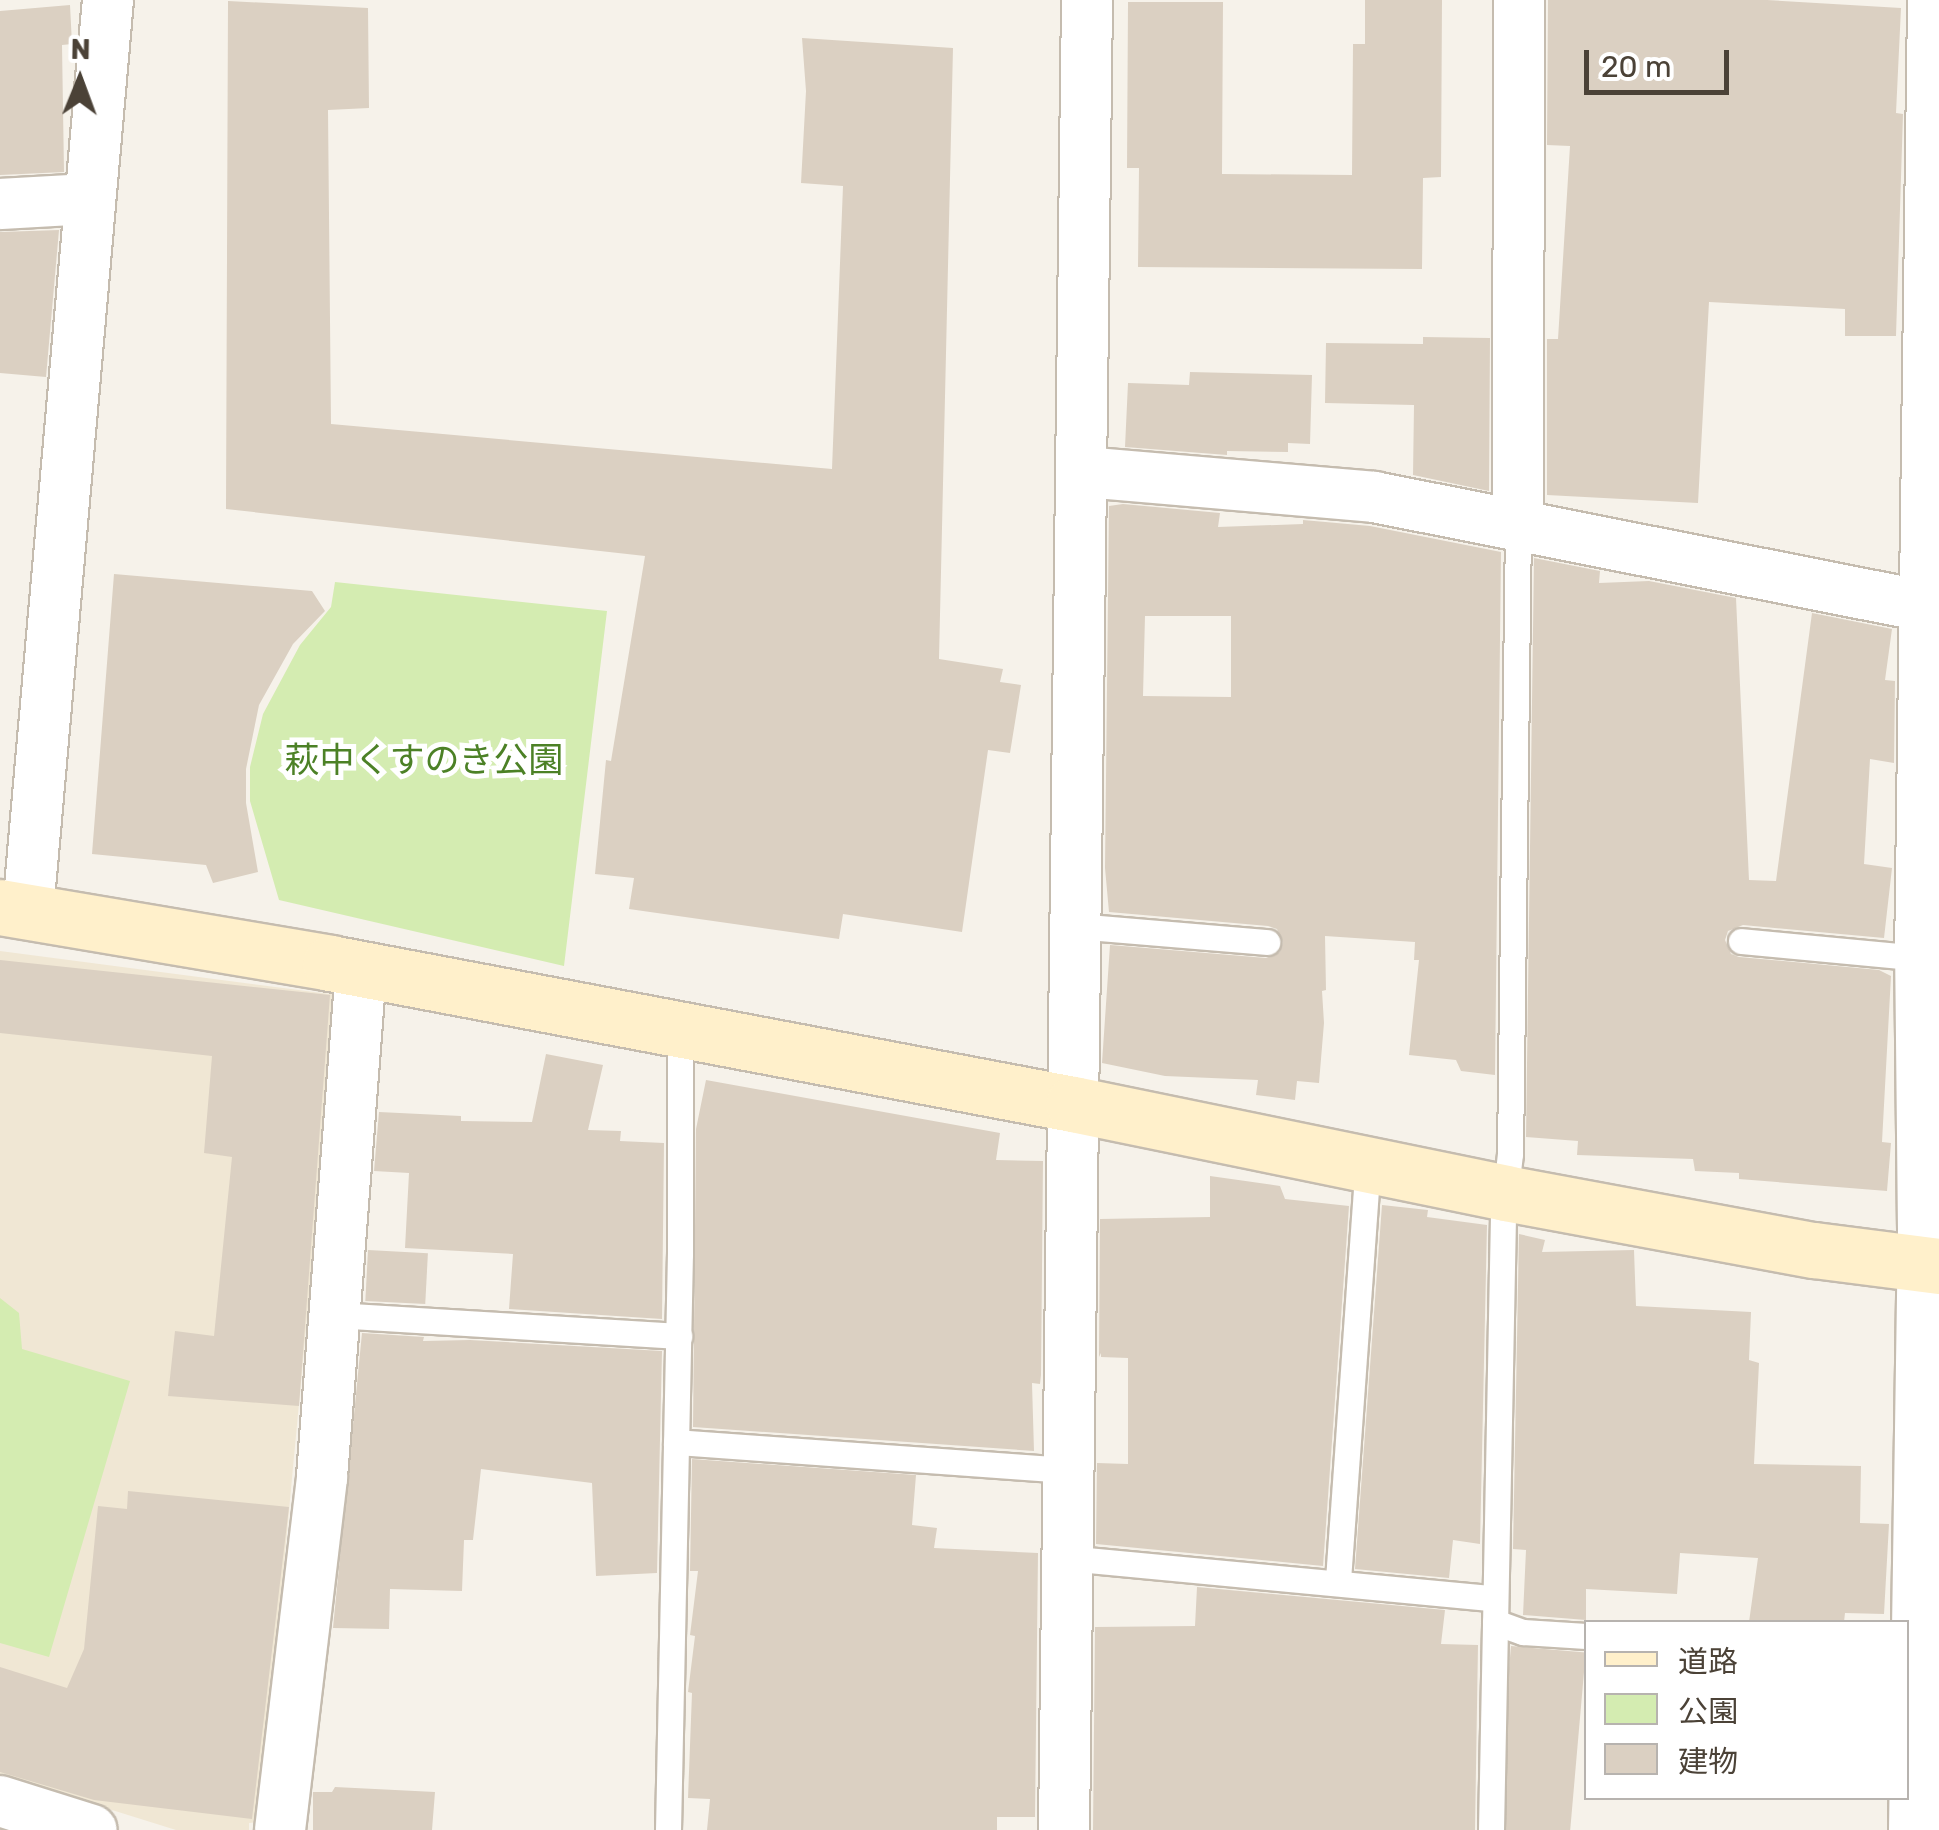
<!DOCTYPE html>
<html>
<head>
<meta charset="utf-8">
<style>
	body { margin:0 }
	#map { position:relative; width:1939px; height:1830px; overflow:hidden; background:#f6f2ea; font-family:Rubik,"Noto Sans JP",sans-serif }
	div>[style] { position:absolute }
	[style*='--x'] { left:calc(var(--x)*1px); top:calc(var(--y)*1px); width:calc(var(--w)*1px); rotate:calc(var(--a)*1deg) }
	.education>* { inset:0; background:#f0e7d4 }
	.green>* { inset:0; background:#d4ecb1 }
	.building>* { inset:0; background:#dbd0c2; transform-origin:0 0 }
	.roads { filter:drop-shadow(2px 0 #c5bcaf) drop-shadow(-2px 0 #c5bcaf) drop-shadow(0 2px #c5bcaf) drop-shadow(0 -2px #c5bcaf) }
	.lane>* { height:25px; margin:-12.5px; padding:0 12.5px; transform-origin:12.5px; border-radius:12.5px; background:#fff }
	.street>* { height:50px; margin:-25px; padding:0 25px; transform-origin:25px; border-radius:25px; background:#fff }
	.secondary>* { height:55px; margin:-27.5px; padding:0 27.5px; transform-origin:27.5px; border-radius:27.5px; background:#fff0cb }
	span { translate:-50% -50%; white-space:nowrap; text-align:center; line-height:1.15; -webkit-text-stroke:10px #fff; paint-order:stroke }
	.park-label { font-size:35px; color:#4c8126 }
	.legend { position:absolute; left:1584px; top:1620px; width:325px; height:180px; box-sizing:border-box; background:#fff; border:2px solid #b7b3af; margin:0; padding:12px 18px; list-style:none; font-size:30px; color:#4b4237 }
	.legend li { display:flex; align-items:center; gap:20px; height:50px }
	.legend b { width:50px; border:2px solid #b7b3af }
	.north { position:absolute; left:30px; top:30px; width:100px; height:100px; -webkit-text-stroke:8px #fff; paint-order:stroke; rotate:1deg; font-size:28px; font-weight:700; line-height:40px; text-align:center; color:#4b4237 }
	.north::after { content:''; display:block; margin:auto; width:35px; height:45px; background:#4b4237; clip-path:polygon(50% 0,100% 100%,50% 72%,0 100%) }
	.scale { position:absolute; left:1584px; top:50px; width:145px; height:45px; box-sizing:border-box; border:5px solid #4b4237; border-top:0; padding-left:12px; font-size:30px; line-height:35px; white-space:nowrap; color:#4b4237; -webkit-text-stroke:8px #fff; paint-order:stroke }
</style>
</head>
<body>
<div id="map">
	<div class="education">
		<i style="clip-path:polygon(0 951px,337px 995px,260px 1822px,249px 1823px,249px 1830px,176px 1830px,0 1775px)"></i>
	</div>
	<div class="green">
		<i style="clip-path:polygon(335px 582px,607px 611px,564px 966px,279px 900px,250px 801px,250px 767px,263px 714px,300px 645px,331px 607px)"></i>
		<i style="clip-path:polygon(0 1298px,19px 1313px,22px 1349px,130px 1381px,49px 1657px,0 1643px)"></i>
	</div>
	<div class="building">
		<i style="clip-path:polygon(1365px 0,1442px 0,1441px 177px,1423px 178px,1422px 269px,1138px 267px,1139px 168px,1127px 168px,1128px 2px,1223px 2px,1222px 174px,1352px 175px,1353px 44px,1365px 44px)"></i>
		<i style="clip-path:polygon(1548px 0,1767px 0,1901px 8px,1896px 113px,1903px 114px,1896px 336px,1845px 336px,1845px 309px,1709px 302px,1698px 503px,1547px 495px,1547px 339px,1558px 339px,1570px 146px,1547px 145px)"></i>
		<i style="clip-path:polygon(228px 1px,368px 8px,369px 108px,328px 110px,331px 424px,832px 469px,843px 186px,801px 183px,806px 91px,802px 38px,953px 48px,939px 659px,1003px 669px,1000px 682px,1021px 685px,1010px 753px,988px 750px,962px 932px,843px 914px,839px 939px,629px 909px,634px 878px,595px 874px,606px 760px,611px 761px,645px 556px,226px 509px)"></i>
		<i style="clip-path:polygon(70px 5px,72px 44px,62px 45px,64px 172px,0 175px,0 11px)"></i>
		<i style="clip-path:polygon(59px 230px,46px 377px,0 373px,0 232px)"></i>
		<i style="clip-path:polygon(1423px 337px,1490px 338px,1489px 491px,1413px 475px,1414px 405px,1325px 403px,1326px 343px,1423px 344px)"></i>
		<i style="clip-path:polygon(1190px 372px,1312px 375px,1310px 444px,1288px 443px,1288px 452px,1227px 451px,1227px 455px,1125px 447px,1128px 383px,1189px 385px)"></i>
		<i style="clip-path:polygon(evenodd,1123px 504px,1220px 513px,1218px 527px,1303px 524px,1303px 520px,1370px 526px,1501px 552px,1495px 1075px,1461px 1071px,1456px 1060px,1409px 1055px,1419px 960px,1414px 960px,1415px 942px,1325px 936px,1326px 990px,1322px 991px,1324px 1023px,1319px 1083px,1297px 1081px,1295px 1100px,1256px 1095px,1258px 1080px,1165px 1076px,1102px 1063px,1110px 945px,1266px 958px,1280px 952px,1283px 942px,1277px 929px,1268px 926px,1109px 912px,1105px 868px,1109px 506px,1123px 504px,1145px 616px,1231px 616px,1231px 697px,1143px 696px,1145px 616px)"></i>
		<i style="clip-path:polygon(1534px 558px,1600px 571px,1599px 583px,1649px 581px,1736px 598px,1749px 880px,1776px 881px,1812px 613px,1892px 629px,1885px 680px,1895px 681px,1894px 763px,1870px 759px,1864px 864px,1892px 868px,1884px 938px,1743px 925px,1728px 931px,1725px 940px,1731px 954px,1739px 957px,1879px 970px,1891px 976px,1882px 1142px,1891px 1143px,1887px 1191px,1739px 1179px,1739px 1173px,1695px 1171px,1693px 1159px,1577px 1155px,1578px 1141px,1526px 1137px)"></i>
		<i style="clip-path:polygon(114px 574px,312px 591px,325px 611px,293px 644px,259px 705px,246px 769px,246px 803px,258px 872px,213px 883px,206px 865px,92px 854px)"></i>
		<i style="clip-path:polygon(0 960px,330px 995px,299px 1406px,168px 1396px,175px 1331px,214px 1336px,232px 1157px,204px 1153px,212px 1056px,0 1033px)"></i>
		<i style="clip-path:polygon(546px 1054px,603px 1065px,588px 1130px,621px 1131px,620px 1141px,664px 1143px,662px 1319px,509px 1309px,513px 1254px,405px 1248px,409px 1173px,374px 1171px,379px 1112px,461px 1116px,461px 1121px,532px 1122px)"></i>
		<i style="clip-path:polygon(706px 1080px,1000px 1133px,996px 1160px,1043px 1161px,1041px 1375px,1040px 1384px,1032px 1383px,1034px 1451px,693px 1427px,696px 1129px)"></i>
		<i style="clip-path:polygon(1210px 1176px,1280px 1186px,1285px 1199px,1349px 1206px,1323px 1566px,1096px 1544px,1097px 1463px,1128px 1464px,1128px 1358px,1101px 1357px,1101px 1353px,1099px 1357px,1100px 1219px,1210px 1217px)"></i>
		<i style="clip-path:polygon(1382px 1205px,1428px 1210px,1427px 1217px,1487px 1225px,1480px 1544px,1453px 1540px,1449px 1578px,1355px 1569px)"></i>
		<i style="clip-path:polygon(1519px 1234px,1545px 1240px,1542px 1252px,1634px 1250px,1636px 1306px,1751px 1312px,1749px 1360px,1759px 1363px,1754px 1464px,1861px 1466px,1860px 1523px,1889px 1524px,1884px 1614px,1845px 1613px,1844px 1622px,1749px 1622px,1758px 1558px,1680px 1553px,1677px 1594px,1586px 1589px,1586px 1620px,1523px 1615px,1526px 1550px,1513px 1549px)"></i>
		<i style="left:368px;top:1250px;width:60px;height:51px;rotate:3deg"></i>
		<i style="clip-path:polygon(362px 1333px,424px 1337px,423px 1341px,470px 1340px,662px 1351px,657px 1573px,596px 1576px,592px 1483px,481px 1469px,473px 1540px,464px 1540px,462px 1591px,390px 1589px,389px 1629px,333px 1628px)"></i>
		<i style="clip-path:polygon(692px 1459px,916px 1475px,912px 1525px,937px 1528px,934px 1548px,1038px 1553px,1035px 1817px,997px 1817px,997px 1830px,707px 1830px,710px 1799px,688px 1798px,692px 1693px,688px 1692px,695px 1636px,690px 1635px,698px 1571px,690px 1571px)"></i>
		<i style="clip-path:polygon(128px 1491px,289px 1507px,252px 1819px,94px 1800px,0 1772px,0 1667px,67px 1688px,84px 1649px,98px 1506px,127px 1509px)"></i>
		<i style="clip-path:polygon(1197px 1587px,1445px 1610px,1441px 1644px,1478px 1645px,1475px 1830px,1093px 1830px,1095px 1627px,1195px 1626px)"></i>
		<i style="left:1511px;top:1646px;width:75px;height:184px;rotate:5deg"></i>
		<i style="clip-path:polygon(335px 1787px,435px 1792px,432px 1830px,313px 1830px,313px 1792px,332px 1792px)"></i>
	</div>
	<div class="roads">
		<div class="lane">
			<i style="--x:1076;--y:926;--w:192;--a:4.8"></i>
			<i style="--x:1741;--y:941;--w:180;--a:5.4"></i>
			<i style="--x:335;--y:1315;--w:345;--a:3.5"></i>
			<i style="--x:676;--y:1442;--w:393;--a:4.1"></i>
			<i style="--x:1067;--y:1558;--w:428;--a:5.4"></i>
			<i style="--x:1338;--y:1580;--w:415;--a:-85.9"></i>
			<i style="--x:1495;--y:1622;--w:30;--a:20"></i>
			<i style="--x:1523;--y:1632;--w:63;--a:3.6"></i>
			<i style="--x:668;--y:1830;--w:576;--a:-88.81"></i>
			<i style="--x:680;--y:1254;--w:224;--a:-90"></i>
			<i style="--x:1491;--y:1830;--w:614;--a:-88.88"></i>
			<i style="--x:1503;--y:1216;--w:62;--a:-83.6"></i>
			<i style="--x:1510;--y:1154;--w:630;--a:-89.27"></i>
		</div>
		<div class="street">
			<i style="--x:0;--y:204;--w:90;--a:-3.2"></i>
			<i style="--x:1084;--y:472;--w:291;--a:4.9"></i>
			<i style="--x:1374;--y:497;--w:576;--a:11.21"></i>
			<i style="--x:1518;--y:524;--w:524;--a:-89.89"></i>
			<i style="--x:28;--y:910;--w:914;--a:-84.98"></i>
			<i style="--x:0;--y:1801;--w:96;--a:17.5"></i>
			<i style="--x:280;--y:1830;--w:355;--a:-83.2"></i>
			<i style="--x:322;--y:1477;--w:508;--a:-85.6"></i>
			<i style="--x:1064;--y:1830;--w:1830;--a:-89.28"></i>
			<i style="--x:1914;--y:1830;--w:601;--a:-89.14"></i>
			<i style="--x:1923;--y:1229;--w:271;--a:-90.6"></i>
			<i style="--x:1920;--y:958;--w:958;--a:-89.22"></i>
		</div>
		<div class="secondary">
			<i style="--x:0;--y:907;--w:335;--a:9.6"></i>
			<i style="--x:330;--y:963;--w:756;--a:10.75"></i>
			<i style="--x:1073;--y:1104;--w:441;--a:11.6"></i>
			<i style="--x:1505;--y:1193;--w:314;--a:10.5"></i>
			<i style="--x:1814;--y:1250;--w:126;--a:7.3"></i>
		</div>
	</div>
	<div class="park-label">
		<span style="left:424px;top:760px">萩中くすのき公園</span>
	</div>
	<ul class="legend">
	<li><b style="height:12px;background:#fff0cb"></b>道路</li>
	<li><b style="height:28px;background:#d4ecb1"></b>公園</li>
	<li><b style="height:28px;background:#dbd0c2"></b>建物</li>
	</ul>
	<div class="north">N</div>
	<div class="scale">20 m</div>
</div>
</body>
</html>
